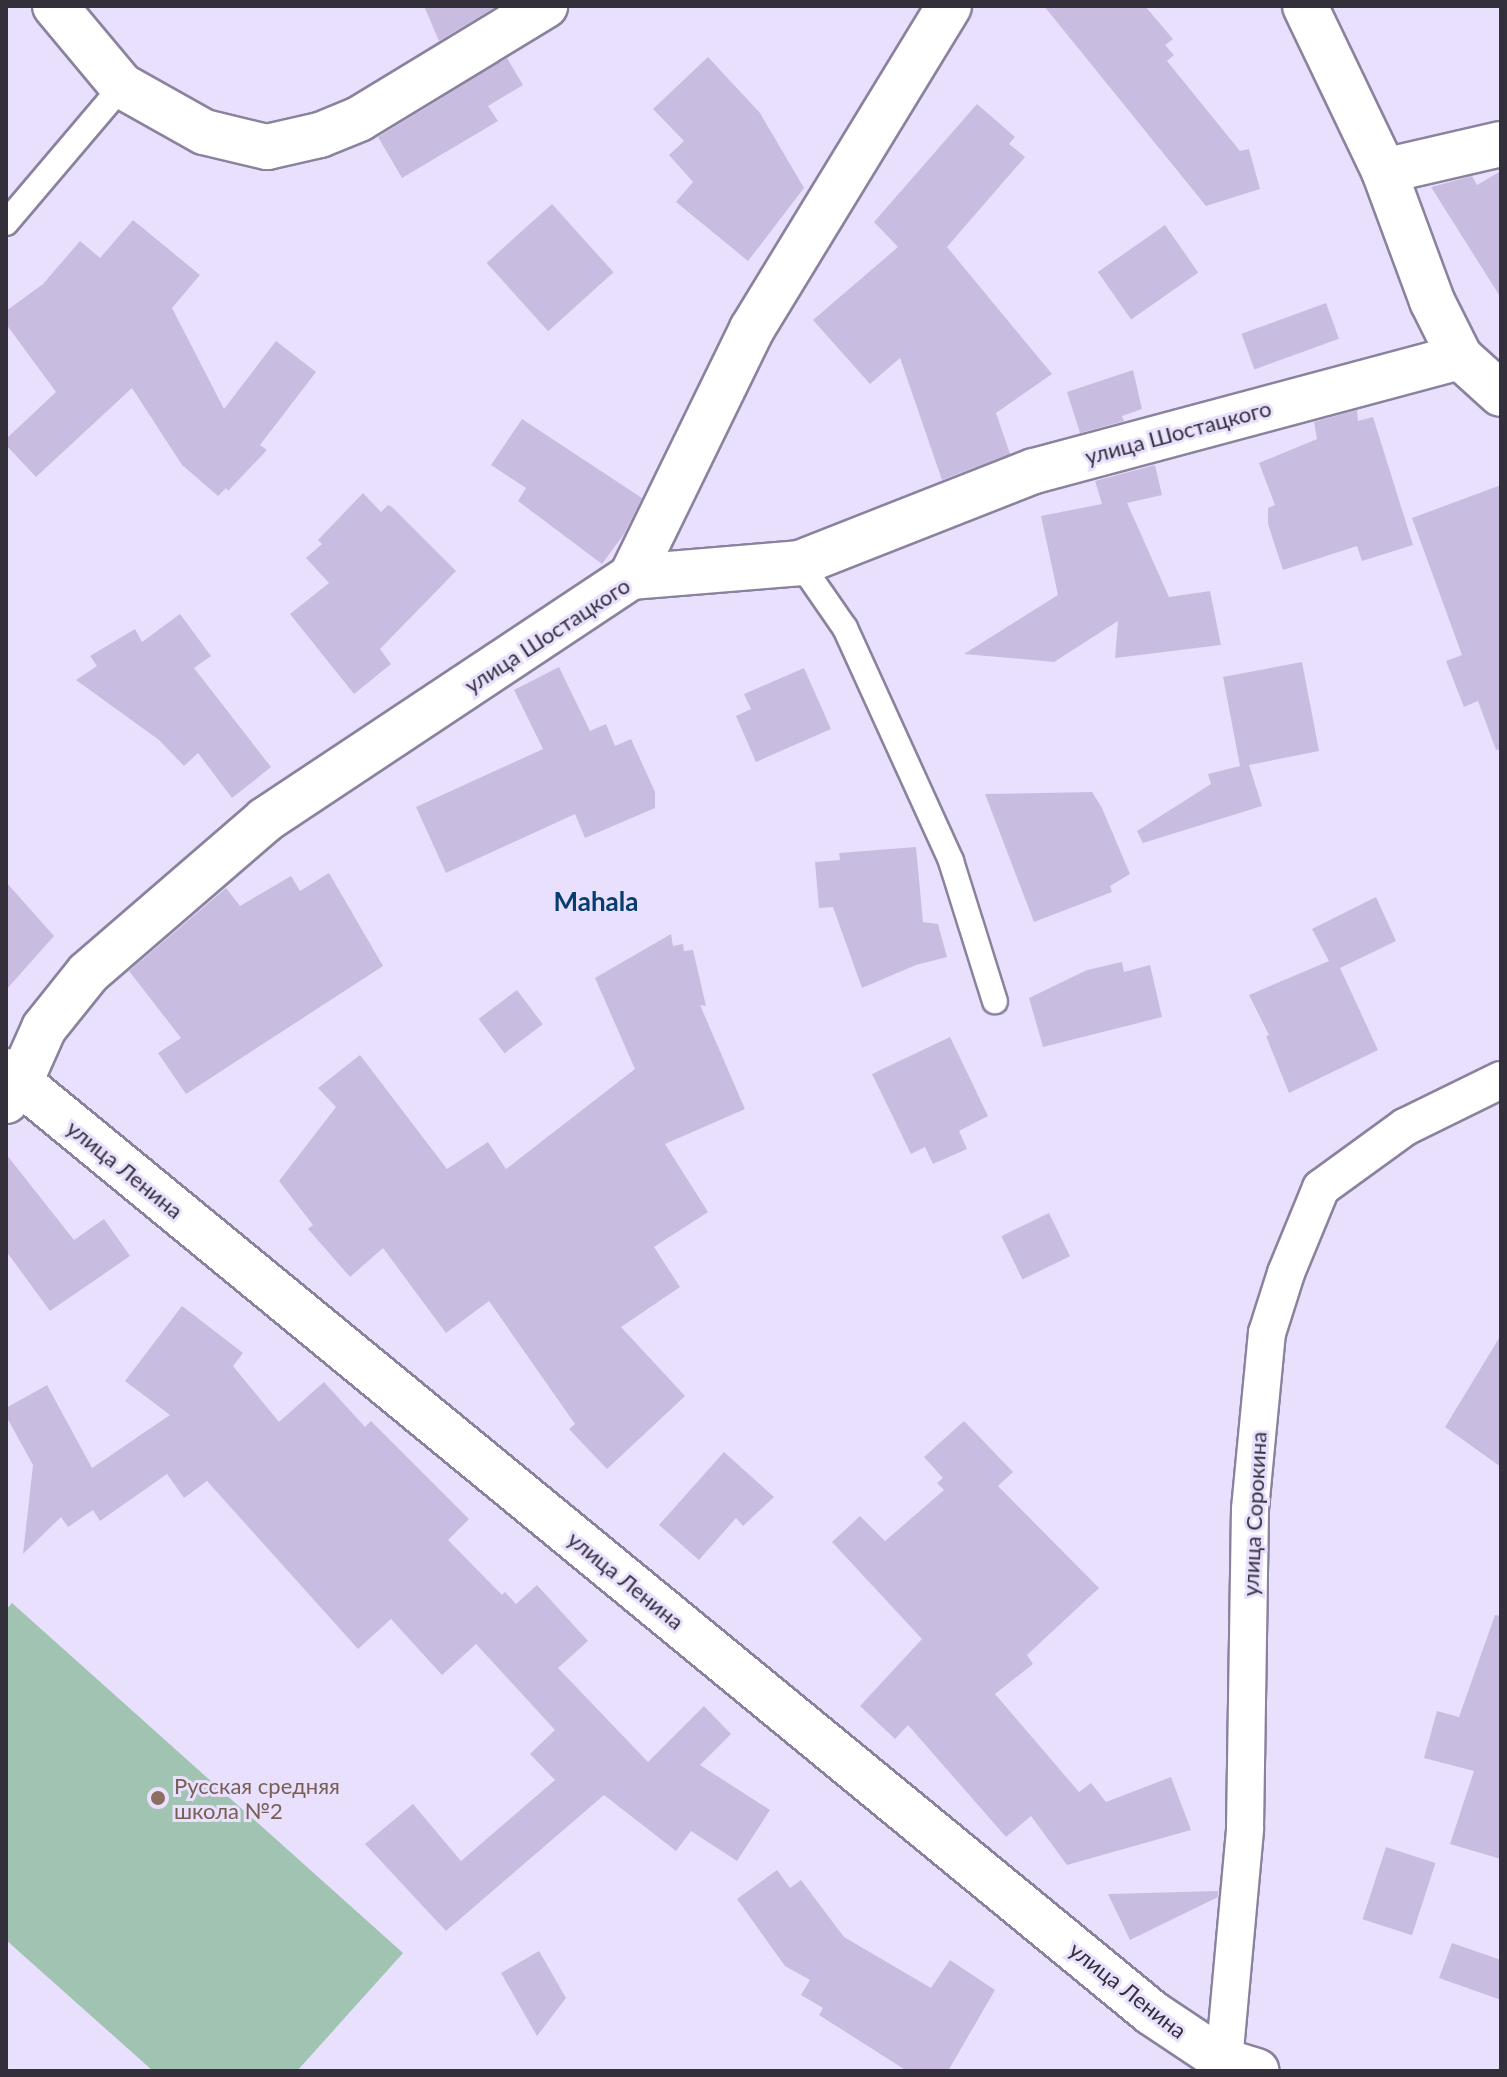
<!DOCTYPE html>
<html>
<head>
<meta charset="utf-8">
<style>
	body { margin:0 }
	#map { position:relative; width:1507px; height:2077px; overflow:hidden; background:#e9e0fe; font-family:Lato,sans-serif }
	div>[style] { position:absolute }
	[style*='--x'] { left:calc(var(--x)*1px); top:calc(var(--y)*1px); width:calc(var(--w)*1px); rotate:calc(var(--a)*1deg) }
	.green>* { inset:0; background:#a0c4b1 }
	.building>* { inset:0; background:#c8bde0; transform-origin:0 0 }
	.roads { filter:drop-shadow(2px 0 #8b829e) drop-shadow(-2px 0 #8b829e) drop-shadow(0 2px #8b829e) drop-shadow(0 -2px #8b829e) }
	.service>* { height:24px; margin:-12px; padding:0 12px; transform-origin:12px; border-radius:12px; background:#fff }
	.pedestrian>* { height:36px; margin:-18px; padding:0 18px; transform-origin:18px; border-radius:18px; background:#fff }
	.minor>* { height:44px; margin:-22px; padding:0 22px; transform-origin:22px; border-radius:22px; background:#fff }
	.tertiary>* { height:44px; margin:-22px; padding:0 22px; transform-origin:22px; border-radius:22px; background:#fff }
	.dots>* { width:22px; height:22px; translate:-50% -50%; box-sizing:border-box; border:4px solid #e9e0fe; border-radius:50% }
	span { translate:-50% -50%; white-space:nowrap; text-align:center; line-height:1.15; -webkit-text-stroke:6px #e9e0fe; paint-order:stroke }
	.street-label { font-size:22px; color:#332f3b }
	.education-label { font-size:22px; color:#785e54 }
	.left { translate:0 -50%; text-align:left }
	.quarter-label { font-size:26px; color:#053d6e; font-weight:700 }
	.frame { position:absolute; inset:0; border:8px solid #332f3b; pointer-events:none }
</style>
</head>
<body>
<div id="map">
	<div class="green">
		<i style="clip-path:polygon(12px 1603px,403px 1953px,297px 2071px,153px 2071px,6px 1940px,6px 1610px)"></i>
	</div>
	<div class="building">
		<i style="clip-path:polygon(424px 6px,497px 6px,439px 41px)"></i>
		<i style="clip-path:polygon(1044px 6px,1145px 6px,1173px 39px,1165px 45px,1174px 55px,1167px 61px,1240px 151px,1249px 149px,1260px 189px,1206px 206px)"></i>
		<i style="clip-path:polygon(708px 57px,760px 113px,804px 188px,748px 261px,676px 202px,693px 182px,669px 155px,684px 141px,653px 109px)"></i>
		<i style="clip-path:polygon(507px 58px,523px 85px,488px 106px,498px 121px,402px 178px,378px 137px)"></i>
		<i style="clip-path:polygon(977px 104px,1015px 137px,1009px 144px,1025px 157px,947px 247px,1052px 374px,996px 413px,1010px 454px,942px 480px,900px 358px,870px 384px,813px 320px,898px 247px,874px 222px)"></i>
		<i style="clip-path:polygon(1501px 171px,1501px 298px,1431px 187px,1472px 176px,1477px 185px)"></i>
		<i style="left:552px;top:204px;width:92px;height:88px;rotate:48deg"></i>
		<i style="clip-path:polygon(133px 220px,200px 275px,172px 308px,224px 409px,276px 341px,316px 372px,260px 445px,267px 450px,228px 491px,226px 488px,218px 496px,182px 465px,132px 388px,36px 477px,6px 445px,6px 439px,56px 392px,6px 324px,6px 311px,43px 284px,80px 241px,100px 258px)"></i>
		<i style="left:1165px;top:225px;width:58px;height:82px;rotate:55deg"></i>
		<i style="left:1326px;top:303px;width:38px;height:90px;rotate:70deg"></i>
		<i style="clip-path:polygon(1133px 370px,1142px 409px,1122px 416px,1124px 421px,1080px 433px,1067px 392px)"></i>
		<i style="clip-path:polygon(1357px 410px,1358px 421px,1373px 417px,1413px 545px,1362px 561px,1357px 546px,1283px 570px,1268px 524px,1268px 508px,1275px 505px,1259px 463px,1317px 439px,1314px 422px)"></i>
		<i style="clip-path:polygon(522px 419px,642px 498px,624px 534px,602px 564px,518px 501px,526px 488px,491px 465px)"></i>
		<i style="clip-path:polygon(1155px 465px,1162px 495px,1127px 503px,1169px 597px,1210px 591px,1221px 645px,1115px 658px,1118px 621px,1054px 662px,964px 654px,1058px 595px,1041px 516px,1102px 504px,1095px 481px)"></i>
		<i style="clip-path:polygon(1501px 485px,1501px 749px,1496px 750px,1478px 701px,1464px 707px,1446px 661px,1462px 655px,1412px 518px)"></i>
		<i style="clip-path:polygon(363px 493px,381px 512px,388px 505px,392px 507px,456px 571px,380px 649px,391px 664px,354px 694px,290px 614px,329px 583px,306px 558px,322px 544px,318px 540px)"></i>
		<i style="clip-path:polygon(180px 614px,211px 656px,194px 668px,271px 767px,232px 798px,198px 753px,184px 766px,159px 740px,76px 680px,97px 666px,90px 656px,135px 629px,142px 642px)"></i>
		<i style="clip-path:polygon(1302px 662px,1319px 751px,1249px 765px,1262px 806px,1143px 843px,1137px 831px,1211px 784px,1208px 774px,1240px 766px,1223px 677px)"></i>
		<i style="clip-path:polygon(559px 667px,590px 731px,606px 724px,615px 746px,631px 739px,655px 792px,655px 808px,585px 838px,575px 814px,446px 873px,416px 807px,543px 749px,514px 690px)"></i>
		<i style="clip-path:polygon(804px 668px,831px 729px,756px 762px,736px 716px,751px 709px,744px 694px)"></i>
		<i style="clip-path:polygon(1092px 792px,1102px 808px,1130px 874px,1110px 886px,1112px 892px,1034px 922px,985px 794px)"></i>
		<i style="clip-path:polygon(916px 847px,923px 922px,938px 924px,947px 957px,916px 965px,862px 988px,833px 907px,819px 908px,815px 862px,840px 860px,839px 853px)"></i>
		<i style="clip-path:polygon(329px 873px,383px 966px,186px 1094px,158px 1053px,181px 1038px,129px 971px,226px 888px,240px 906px,291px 876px,300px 891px)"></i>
		<i style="clip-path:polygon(6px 882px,54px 936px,6px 990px)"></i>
		<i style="clip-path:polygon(1376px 897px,1396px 941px,1340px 968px,1378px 1050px,1289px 1093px,1266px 1036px,1269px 1035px,1249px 995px,1329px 961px,1312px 929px)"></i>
		<i style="clip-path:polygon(671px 934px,673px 946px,683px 944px,684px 951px,693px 950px,706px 1006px,700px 1005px,745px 1109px,665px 1144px,708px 1212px,654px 1247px,680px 1287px,621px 1327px,685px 1396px,607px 1469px,569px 1429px,575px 1424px,489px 1301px,446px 1333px,383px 1248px,350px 1277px,308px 1229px,313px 1225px,279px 1181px,336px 1107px,318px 1088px,360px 1055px,447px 1169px,488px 1142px,506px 1169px,635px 1069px,595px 978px)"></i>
		<i style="clip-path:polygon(1122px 962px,1124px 972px,1150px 965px,1162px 1017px,1043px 1047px,1029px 998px,1087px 970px)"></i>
		<i style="left:517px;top:990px;width:43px;height:48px;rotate:53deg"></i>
		<i style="clip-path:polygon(950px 1037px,988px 1116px,959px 1131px,967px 1149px,933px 1164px,925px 1147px,911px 1154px,872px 1074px)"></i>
		<i style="clip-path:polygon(6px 1154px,74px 1240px,104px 1219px,130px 1256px,50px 1311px,6px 1251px)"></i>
		<i style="left:1049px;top:1213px;width:48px;height:53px;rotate:64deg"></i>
		<i style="clip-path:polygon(182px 1306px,243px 1353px,233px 1366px,279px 1422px,324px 1382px,365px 1427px,371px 1421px,469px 1519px,448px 1540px,502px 1595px,505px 1592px,516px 1604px,537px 1585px,588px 1641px,558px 1668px,648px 1762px,704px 1706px,731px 1734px,700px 1765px,770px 1810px,737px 1861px,691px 1831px,676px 1851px,604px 1795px,446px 1931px,365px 1844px,413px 1804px,461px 1861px,555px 1780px,530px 1754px,555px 1730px,476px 1644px,442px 1675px,391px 1619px,358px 1649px,207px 1481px,184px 1498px,167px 1474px,100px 1521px,93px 1510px,68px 1527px,61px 1517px,23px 1554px,33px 1465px,6px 1416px,6px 1408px,47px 1385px,92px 1468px,170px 1415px,125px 1381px)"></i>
		<i style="clip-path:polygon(1501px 1335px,1501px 1467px,1445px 1427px)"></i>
		<i style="clip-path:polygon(964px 1421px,1013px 1472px,998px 1486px,1099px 1588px,1027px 1655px,1033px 1664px,995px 1694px,1079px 1792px,1091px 1783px,1106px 1802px,1171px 1777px,1191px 1830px,1067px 1865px,1031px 1816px,1006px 1837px,908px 1725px,895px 1739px,860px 1706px,922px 1639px,832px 1542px,860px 1516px,885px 1541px,944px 1490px,937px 1483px,943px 1478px,924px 1457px)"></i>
		<i style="clip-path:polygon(724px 1452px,774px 1497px,743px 1526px,736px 1518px,699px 1560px,659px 1525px)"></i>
		<i style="clip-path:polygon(1495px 1615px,1501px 1616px,1501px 1859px,1450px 1844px,1474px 1771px,1424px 1758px,1437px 1711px,1459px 1717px)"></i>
		<i style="left:1386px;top:1847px;width:52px;height:76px;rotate:18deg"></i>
		<i style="clip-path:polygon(777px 1870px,790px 1888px,801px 1880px,844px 1937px,931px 1988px,950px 1960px,995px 1990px,948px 2071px,907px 2071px,819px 2015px,823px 2008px,801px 1995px,810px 1980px,785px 1966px,737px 1899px)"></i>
		<i style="clip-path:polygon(1218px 1891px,1218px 1897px,1130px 1940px,1108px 1894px)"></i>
		<i style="clip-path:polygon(1452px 1943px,1501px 1960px,1501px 2000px,1439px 1978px)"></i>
		<i style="clip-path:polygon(539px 1951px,566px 1998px,537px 2036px,501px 1973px)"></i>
	</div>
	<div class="roads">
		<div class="service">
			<i style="--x:6;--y:223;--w:180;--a:-49.7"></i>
			<i style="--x:800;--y:563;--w:79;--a:55.3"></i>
			<i style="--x:845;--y:628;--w:256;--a:65.5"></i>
			<i style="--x:951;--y:861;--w:147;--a:72.6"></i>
		</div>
		<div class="pedestrian">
			<i style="--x:1224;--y:2061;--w:234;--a:-84.8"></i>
			<i style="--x:1245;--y:1828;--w:319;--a:-89.1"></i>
			<i style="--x:1250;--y:1509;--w:177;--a:-84.5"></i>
			<i style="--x:1267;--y:1333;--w:63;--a:-72.4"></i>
			<i style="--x:1286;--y:1273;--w:92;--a:-67.6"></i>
			<i style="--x:1321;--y:1188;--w:104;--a:-36"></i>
			<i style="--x:1405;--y:1127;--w:107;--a:-26.1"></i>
		</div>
		<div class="minor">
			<i style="--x:55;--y:6;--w:104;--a:50.1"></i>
			<i style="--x:122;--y:86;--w:94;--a:29.3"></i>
			<i style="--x:204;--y:132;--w:65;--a:13.4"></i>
			<i style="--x:267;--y:147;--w:54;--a:-12.8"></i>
			<i style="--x:320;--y:135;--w:42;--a:-22.3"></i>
			<i style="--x:359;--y:119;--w:218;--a:-31.3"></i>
			<i style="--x:1305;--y:6;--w:183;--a:64.4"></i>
			<i style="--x:1384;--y:171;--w:139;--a:69.7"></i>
			<i style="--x:1432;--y:301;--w:63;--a:63.4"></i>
			<i style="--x:1460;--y:357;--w:55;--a:42.1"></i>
			<i style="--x:1384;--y:171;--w:120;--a:-13"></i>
			<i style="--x:631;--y:577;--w:276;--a:-64"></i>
			<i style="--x:752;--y:329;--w:378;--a:-58.6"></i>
			<i style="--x:6;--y:1101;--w:24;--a:-54"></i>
			<i style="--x:20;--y:1082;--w:59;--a:-66"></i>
			<i style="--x:44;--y:1028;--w:70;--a:-51.3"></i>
			<i style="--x:88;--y:973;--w:234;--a:-40.8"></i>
			<i style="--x:265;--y:820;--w:439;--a:-33.6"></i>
			<i style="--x:631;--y:577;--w:170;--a:-4.7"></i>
			<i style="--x:800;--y:563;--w:251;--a:-21.5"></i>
			<i style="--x:1034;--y:471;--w:441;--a:-15"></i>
		</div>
		<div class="tertiary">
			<i style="--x:6;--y:1071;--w:1483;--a:39.42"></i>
			<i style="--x:1152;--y:2013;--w:87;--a:33.7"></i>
			<i style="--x:1224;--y:2061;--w:34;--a:17"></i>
		</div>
	</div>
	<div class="dots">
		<i style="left:158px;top:1798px;background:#8d6e63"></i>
	</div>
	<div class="street-label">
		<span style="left:1178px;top:432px;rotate:-15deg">улица Шостацкого</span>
		<span style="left:547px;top:635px;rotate:-33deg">улица Шостацкого</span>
		<span style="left:125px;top:1169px;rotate:39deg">улица Ленина</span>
		<span style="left:1254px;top:1514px;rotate:-87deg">улица Сорокина</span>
		<span style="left:626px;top:1580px;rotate:39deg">улица Ленина</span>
		<span style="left:1128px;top:1990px;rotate:38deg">улица Ленина</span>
	</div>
	<div class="education-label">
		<span class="left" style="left:174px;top:1798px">Русская средняя<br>школа №2</span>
	</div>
	<div class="quarter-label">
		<span style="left:596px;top:902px">Mahala</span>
	</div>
	<div class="frame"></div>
</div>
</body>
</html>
